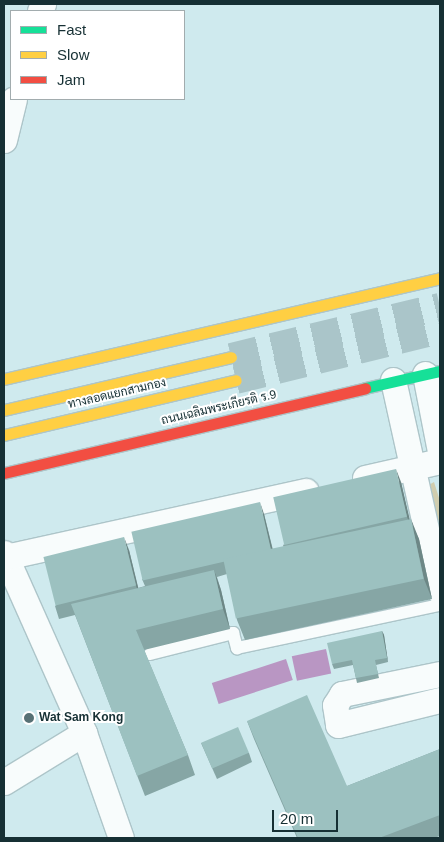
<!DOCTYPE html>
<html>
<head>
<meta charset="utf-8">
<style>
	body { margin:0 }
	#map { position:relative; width:444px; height:842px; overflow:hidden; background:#cfeaee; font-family:Helvetica,Sarabun,sans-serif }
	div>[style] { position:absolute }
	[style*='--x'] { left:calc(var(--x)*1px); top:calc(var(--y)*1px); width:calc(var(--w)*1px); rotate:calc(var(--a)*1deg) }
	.green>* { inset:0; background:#d0cdae }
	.water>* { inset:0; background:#b996c3; transform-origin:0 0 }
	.secondary-tunnel>* { height:28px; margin-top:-14px; transform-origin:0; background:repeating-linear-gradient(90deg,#aac5c9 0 28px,transparent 0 42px) }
	.roads { filter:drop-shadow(1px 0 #adc5c9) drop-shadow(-1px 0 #adc5c9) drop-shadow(0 1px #adc5c9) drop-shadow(0 -1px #adc5c9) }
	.lane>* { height:12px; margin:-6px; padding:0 6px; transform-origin:6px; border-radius:6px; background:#f8fcfc }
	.street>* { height:25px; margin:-12.5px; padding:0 12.5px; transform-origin:12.5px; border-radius:12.5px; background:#f8fcfc }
	.fast>* { height:11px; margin:-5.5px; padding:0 5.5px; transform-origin:5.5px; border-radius:5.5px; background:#16e098 }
	.slow>* { height:11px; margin:-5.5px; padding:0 5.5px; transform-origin:5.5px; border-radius:5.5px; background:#ffcf43 }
	.jam>* { height:11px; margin:-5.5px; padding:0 5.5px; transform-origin:5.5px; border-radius:5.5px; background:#f24e42 }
	.wall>* { inset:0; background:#86a6a5 }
	.shaded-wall>* { inset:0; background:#6d8786 }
	.building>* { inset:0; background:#9cc1c0; transform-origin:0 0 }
	.dots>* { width:14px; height:14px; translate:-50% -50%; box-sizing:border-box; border:2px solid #fff; border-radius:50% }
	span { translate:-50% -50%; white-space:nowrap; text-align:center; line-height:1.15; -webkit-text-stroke:4px #fff; paint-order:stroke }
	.street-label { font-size:12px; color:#163034 }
	.poi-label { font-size:12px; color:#163034; font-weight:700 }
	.left { translate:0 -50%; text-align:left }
	.frame { position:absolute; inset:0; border:5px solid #163034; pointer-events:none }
	.legend { position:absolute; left:10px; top:10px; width:175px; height:90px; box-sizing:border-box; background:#fff; border:1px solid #a2acae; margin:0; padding:6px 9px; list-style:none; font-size:15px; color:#163034 }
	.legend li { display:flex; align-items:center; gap:10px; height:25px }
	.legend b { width:25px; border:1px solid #a2acae }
	.scale { position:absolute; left:272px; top:810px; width:66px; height:22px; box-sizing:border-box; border:2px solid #163034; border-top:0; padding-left:6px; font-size:15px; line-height:18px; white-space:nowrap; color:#163034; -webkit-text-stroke:4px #fff; paint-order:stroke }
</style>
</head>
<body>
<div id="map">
	<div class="green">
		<i style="clip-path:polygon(434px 482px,440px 501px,440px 548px,427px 486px)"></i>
	</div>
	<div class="water">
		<i style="left:326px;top:649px;width:25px;height:35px;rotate:78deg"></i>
		<i style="left:286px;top:659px;width:22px;height:78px;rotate:72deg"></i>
	</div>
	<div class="secondary-tunnel">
		<i style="--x:231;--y:357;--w:215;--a:-13.5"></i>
		<i style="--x:236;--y:380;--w:210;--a:-13.8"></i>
	</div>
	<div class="roads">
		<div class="lane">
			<i style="--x:150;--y:654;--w:86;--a:-14.2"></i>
			<i style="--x:233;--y:633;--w:16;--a:75"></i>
			<i style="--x:237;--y:648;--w:208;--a:-12"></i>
		</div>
		<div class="street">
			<i style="--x:40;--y:11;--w:8;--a:-67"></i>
			<i style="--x:4;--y:140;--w:42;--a:-76.3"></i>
			<i style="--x:425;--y:374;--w:78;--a:79"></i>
			<i style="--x:393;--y:380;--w:217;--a:77.5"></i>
			<i style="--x:365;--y:478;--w:77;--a:-12.8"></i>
			<i style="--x:4;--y:553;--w:197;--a:66"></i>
			<i style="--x:84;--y:733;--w:111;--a:70.6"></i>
			<i style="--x:5;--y:557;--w:308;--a:-12.4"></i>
			<i style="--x:440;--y:674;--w:100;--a:168.5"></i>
			<i style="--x:342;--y:694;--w:13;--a:122"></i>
			<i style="--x:335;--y:705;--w:20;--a:81"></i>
			<i style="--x:338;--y:725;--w:105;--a:-13.8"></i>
			<i style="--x:4;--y:782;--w:94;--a:-31.5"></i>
		</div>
		<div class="fast">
			<i style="--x:365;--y:388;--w:77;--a:-12.8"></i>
		</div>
		<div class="slow">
			<i style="--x:4;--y:379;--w:448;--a:-13"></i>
			<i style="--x:4;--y:410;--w:233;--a:-13.1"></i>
			<i style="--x:4;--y:435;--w:238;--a:-13.3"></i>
		</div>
		<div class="jam">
			<i style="--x:4;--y:473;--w:371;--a:-13.2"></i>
		</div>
	</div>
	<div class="wall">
		<i style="clip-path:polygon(401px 482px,409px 519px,419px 539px,432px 599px,245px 640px,237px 620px,227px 574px,217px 577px,221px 590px,230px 629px,144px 650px,188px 755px,195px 775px,145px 796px,75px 615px,59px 619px,55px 606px,129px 550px,138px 588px,145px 586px,142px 579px,264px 514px,273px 550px,284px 548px,283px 545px)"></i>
		<i style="clip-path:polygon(382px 631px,384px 635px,388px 662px,376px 665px,379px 678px,357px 683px,353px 665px,334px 669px,332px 664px)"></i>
		<i style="clip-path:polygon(247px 721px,347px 786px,440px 749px,440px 836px,434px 838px,297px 838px,254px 739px)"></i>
		<i style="clip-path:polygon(201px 743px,249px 753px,252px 762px,217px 779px)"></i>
	</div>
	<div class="shaded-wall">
		<i style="clip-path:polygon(396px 469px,401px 482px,412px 529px,407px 517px)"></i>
		<i style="clip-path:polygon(260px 502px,264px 514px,276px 564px,271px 551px)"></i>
		<i style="clip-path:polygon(411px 519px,419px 539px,432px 599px,424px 579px)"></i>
		<i style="clip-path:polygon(124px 537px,129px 550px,141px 599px,136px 586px)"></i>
		<i style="clip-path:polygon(214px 570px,221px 590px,230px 629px,223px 609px)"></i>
		<i style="clip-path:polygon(382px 631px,384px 635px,388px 662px,387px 658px)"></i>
	</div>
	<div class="building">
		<i style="left:396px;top:469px;width:49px;height:126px;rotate:77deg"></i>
		<i style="left:260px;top:502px;width:50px;height:132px;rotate:77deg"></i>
		<i style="left:411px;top:519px;width:61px;height:192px;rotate:78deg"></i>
		<i style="left:124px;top:537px;width:50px;height:83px;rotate:76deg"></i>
		<i style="clip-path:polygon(214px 570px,223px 609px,136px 630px,188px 755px,137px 776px,71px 604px)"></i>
		<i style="clip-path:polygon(382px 631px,387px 658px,375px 660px,378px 674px,356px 678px,352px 660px,332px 664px,327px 643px)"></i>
		<i style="clip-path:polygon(307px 695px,347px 786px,440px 749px,440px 815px,379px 838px,298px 838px,247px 721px)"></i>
		<i style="left:238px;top:727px;width:28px;height:40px;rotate:67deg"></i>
	</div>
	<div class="dots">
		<i style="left:29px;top:718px;background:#577175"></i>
	</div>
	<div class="street-label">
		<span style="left:117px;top:394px;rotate:-13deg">ทางลอดแยกสามกอง</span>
		<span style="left:219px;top:408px;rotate:-13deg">ถนนเฉลิมพระเกียรติ ร.9</span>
	</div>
	<div class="poi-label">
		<span class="left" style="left:39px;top:718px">Wat Sam Kong</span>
	</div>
	<div class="frame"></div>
	<ul class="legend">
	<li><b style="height:6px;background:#16e098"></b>Fast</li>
	<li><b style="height:6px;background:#ffcf43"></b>Slow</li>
	<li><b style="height:6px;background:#f24e42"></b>Jam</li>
	</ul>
	<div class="scale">20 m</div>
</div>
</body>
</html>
